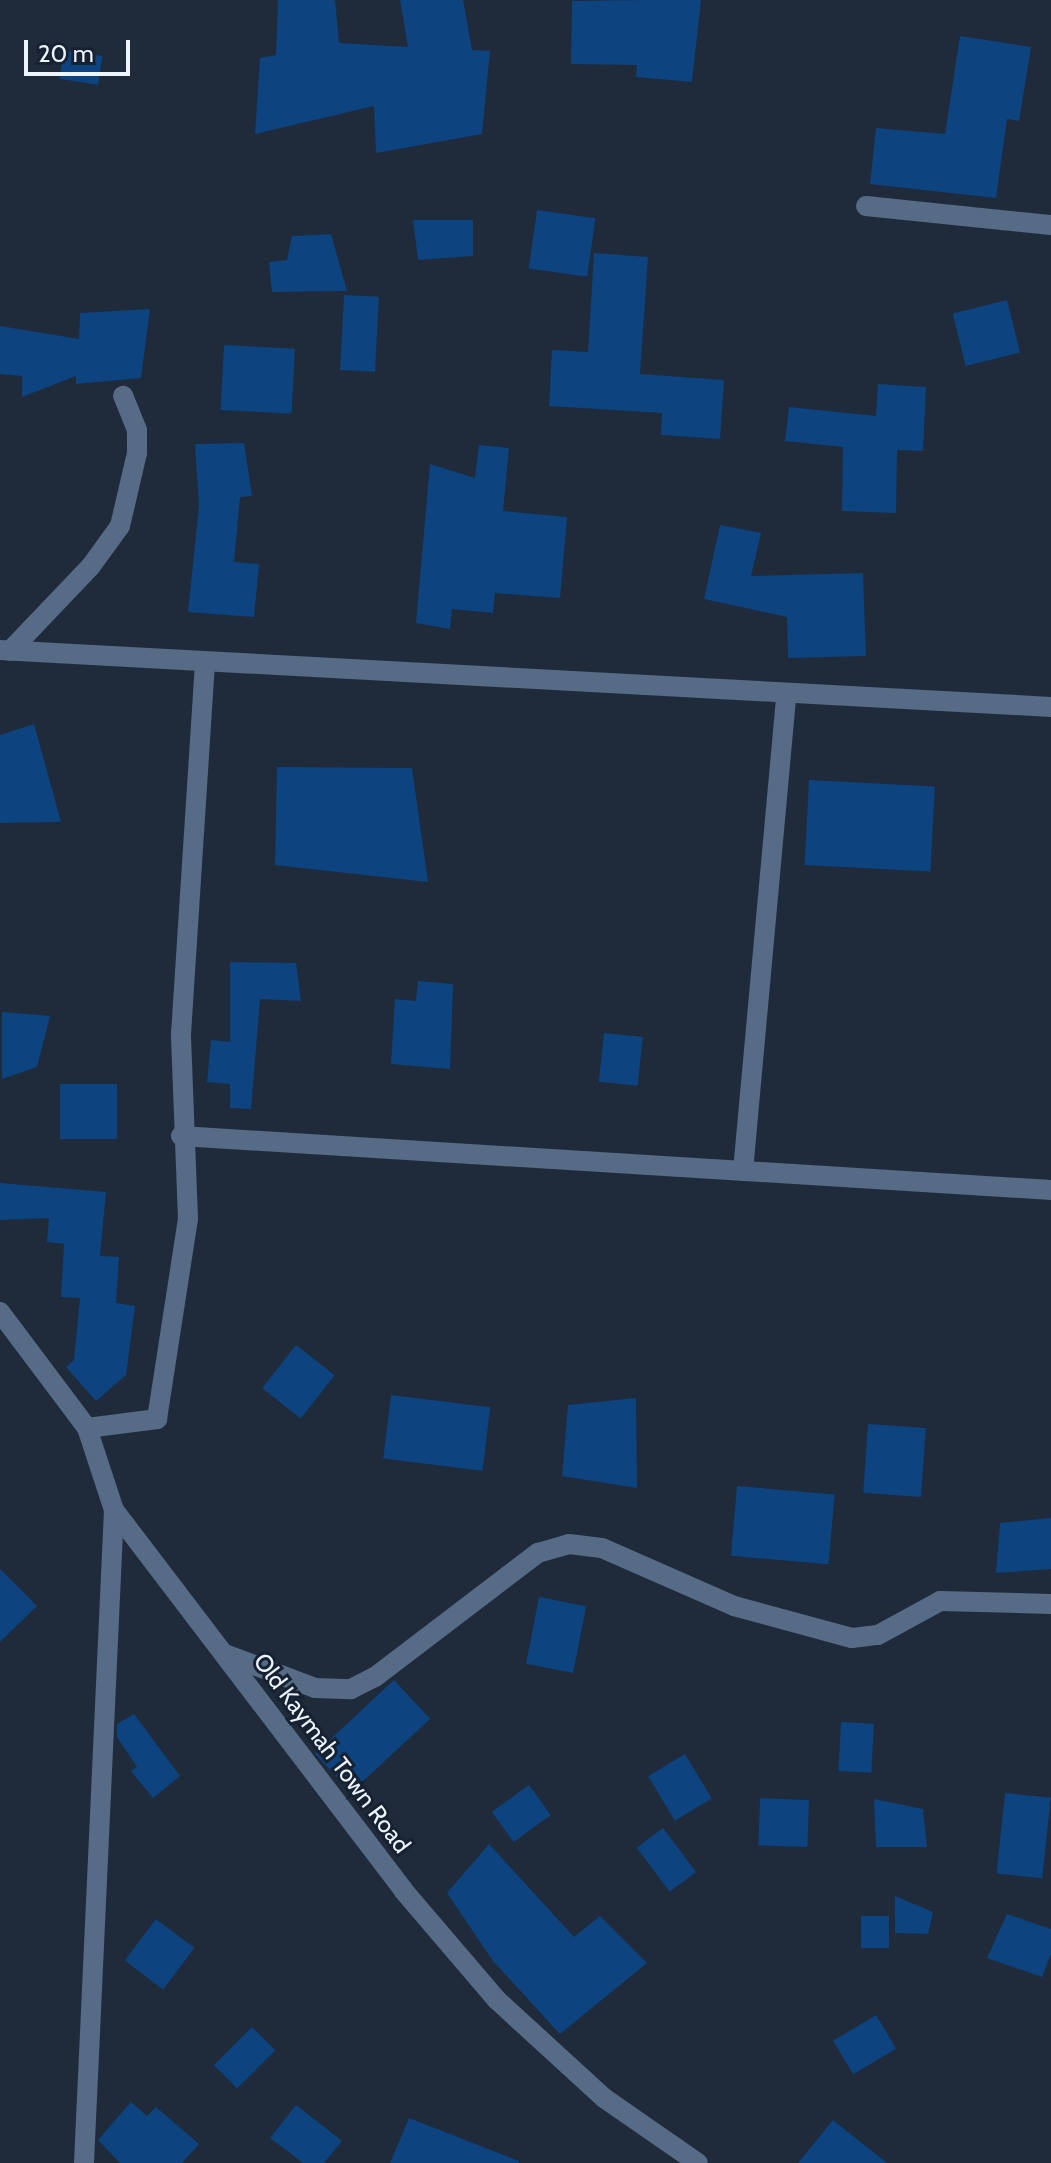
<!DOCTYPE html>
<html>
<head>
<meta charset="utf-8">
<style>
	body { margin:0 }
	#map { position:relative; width:1051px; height:2163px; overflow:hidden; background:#1f2b3b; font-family:Cabin,sans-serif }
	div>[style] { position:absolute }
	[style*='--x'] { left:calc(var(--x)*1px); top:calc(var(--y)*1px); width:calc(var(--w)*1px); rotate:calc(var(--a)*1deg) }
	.building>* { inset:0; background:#0d437e; transform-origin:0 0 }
	.street>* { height:20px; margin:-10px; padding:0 10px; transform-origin:10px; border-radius:10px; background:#556b86 }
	span { translate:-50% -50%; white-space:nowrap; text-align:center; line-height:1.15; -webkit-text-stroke:6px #162231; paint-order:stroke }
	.street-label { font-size:24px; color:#ecf4ff }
	.scale { position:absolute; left:24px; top:40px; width:106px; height:36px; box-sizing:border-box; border:4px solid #ecf4ff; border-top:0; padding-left:10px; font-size:24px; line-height:28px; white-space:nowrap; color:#ecf4ff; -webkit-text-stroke:6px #162231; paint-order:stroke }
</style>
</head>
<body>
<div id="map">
	<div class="building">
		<i style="clip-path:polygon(278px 0,335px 0,339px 43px,408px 47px,400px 0,463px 0,472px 50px,490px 51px,482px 134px,376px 153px,374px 106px,255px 134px,260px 58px,276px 55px)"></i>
		<i style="clip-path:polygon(644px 0,701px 0,692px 82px,636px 77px,637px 65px,571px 64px,572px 1px)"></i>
		<i style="clip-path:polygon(960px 36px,1031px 47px,1019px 121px,1007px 119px,996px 198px,870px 184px,876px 128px,945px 134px)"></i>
		<i style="left:64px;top:50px;width:39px;height:29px;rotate:9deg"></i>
		<i style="left:537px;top:210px;width:59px;height:59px;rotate:8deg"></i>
		<i style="clip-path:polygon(413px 220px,473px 220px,473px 256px,418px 260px)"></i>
		<i style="clip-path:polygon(331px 234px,347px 291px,272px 292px,269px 262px,287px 260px,292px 236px)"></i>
		<i style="clip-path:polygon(594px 253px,648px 257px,640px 374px,724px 380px,720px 439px,661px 435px,662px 413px,549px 406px,552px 350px,588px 352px)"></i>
		<i style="left:344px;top:295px;width:35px;height:75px;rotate:3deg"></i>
		<i style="left:1007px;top:300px;width:54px;height:56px;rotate:76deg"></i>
		<i style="clip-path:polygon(150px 309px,141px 378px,76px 384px,76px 376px,22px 397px,22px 376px,0 374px,0 326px,79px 339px,80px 313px)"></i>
		<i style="left:224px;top:345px;width:71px;height:65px;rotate:3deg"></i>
		<i style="clip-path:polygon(878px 384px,926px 387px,923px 451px,897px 450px,896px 513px,842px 511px,843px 447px,785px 441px,789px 407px,876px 416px)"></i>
		<i style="clip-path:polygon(244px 443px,252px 496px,240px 497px,234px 562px,259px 564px,254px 617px,188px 612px,199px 506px,195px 444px)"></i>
		<i style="clip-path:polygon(479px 445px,509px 448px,503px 511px,567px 517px,560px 598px,495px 593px,493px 613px,452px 609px,450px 629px,416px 623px,430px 464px,475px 478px)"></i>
		<i style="clip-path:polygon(720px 525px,761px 533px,751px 576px,863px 573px,866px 656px,788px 658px,787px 617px,704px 599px)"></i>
		<i style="clip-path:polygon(34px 724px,61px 822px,0 823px,0 735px)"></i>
		<i style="clip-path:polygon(277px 767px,412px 768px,428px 882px,275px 865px)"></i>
		<i style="left:809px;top:780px;width:126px;height:85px;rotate:3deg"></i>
		<i style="clip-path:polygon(230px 962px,296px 963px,301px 1001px,260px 999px,251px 1109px,230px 1108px,230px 1084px,207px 1082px,211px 1040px,230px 1042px)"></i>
		<i style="clip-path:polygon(418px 981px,453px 984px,450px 1069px,391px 1064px,395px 999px,416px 1001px)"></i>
		<i style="clip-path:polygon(2px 1012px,50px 1016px,37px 1067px,2px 1079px)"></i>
		<i style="left:604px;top:1033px;width:39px;height:49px;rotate:6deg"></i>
		<i style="left:117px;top:1084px;width:55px;height:57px;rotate:90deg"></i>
		<i style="clip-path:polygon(0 1183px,106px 1192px,100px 1256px,119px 1257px,116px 1303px,135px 1306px,126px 1375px,96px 1401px,66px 1367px,74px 1360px,80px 1298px,61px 1297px,64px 1244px,47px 1242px,49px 1218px,0 1220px)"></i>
		<i style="left:296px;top:1345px;width:49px;height:55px;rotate:38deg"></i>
		<i style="left:391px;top:1395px;width:100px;height:64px;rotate:7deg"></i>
		<i style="clip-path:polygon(636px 1398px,637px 1488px,562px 1476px,568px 1405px)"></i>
		<i style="left:868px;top:1424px;width:58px;height:69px;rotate:4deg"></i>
		<i style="left:737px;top:1486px;width:98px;height:70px;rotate:5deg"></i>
		<i style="clip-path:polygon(1051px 1518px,1051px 1569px,996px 1573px,1000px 1523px)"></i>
		<i style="clip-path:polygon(0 1569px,37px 1606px,0 1642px)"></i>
		<i style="left:539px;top:1597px;width:48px;height:68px;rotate:11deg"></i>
		<i style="left:394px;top:1680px;width:53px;height:108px;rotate:47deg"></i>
		<i style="clip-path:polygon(134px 1714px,180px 1776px,153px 1798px,131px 1771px,137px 1767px,117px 1737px,117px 1724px)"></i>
		<i style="left:841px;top:1722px;width:33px;height:49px;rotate:3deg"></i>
		<i style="left:685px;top:1754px;width:52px;height:43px;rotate:59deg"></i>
		<i style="left:529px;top:1785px;width:37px;height:46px;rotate:54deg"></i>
		<i style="left:1005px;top:1793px;width:46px;height:81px;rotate:6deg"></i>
		<i style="clip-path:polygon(874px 1799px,923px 1809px,927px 1847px,876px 1847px)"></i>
		<i style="left:809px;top:1800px;width:47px;height:49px;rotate:92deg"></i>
		<i style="left:663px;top:1828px;width:55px;height:33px;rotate:53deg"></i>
		<i style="clip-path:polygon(489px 1844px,574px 1937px,600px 1916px,647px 1963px,560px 2034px,493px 1961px,447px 1893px)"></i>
		<i style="clip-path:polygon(895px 1896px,933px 1912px,928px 1934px,895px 1933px)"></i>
		<i style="clip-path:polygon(1007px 1914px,1051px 1929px,1051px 1954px,1042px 1977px,987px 1958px)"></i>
		<i style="left:861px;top:1916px;width:28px;height:32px"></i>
		<i style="left:156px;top:1919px;width:48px;height:52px;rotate:37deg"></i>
		<i style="left:876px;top:2015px;width:39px;height:50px;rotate:59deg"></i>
		<i style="left:252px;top:2027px;width:33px;height:54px;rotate:45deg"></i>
		<i style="clip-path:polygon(131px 2102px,147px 2116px,156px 2107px,199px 2144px,182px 2163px,120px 2163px,98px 2140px)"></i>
		<i style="clip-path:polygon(296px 2105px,342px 2141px,324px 2163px,303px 2163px,270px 2138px)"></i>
		<i style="clip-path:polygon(409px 2118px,519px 2161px,519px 2163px,390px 2163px)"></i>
		<i style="clip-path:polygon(833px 2120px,887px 2163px,798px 2163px)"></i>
	</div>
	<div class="street">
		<i style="--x:866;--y:206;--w:186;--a:5.9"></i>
		<i style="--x:0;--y:650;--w:1053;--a:3.1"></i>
		<i style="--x:10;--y:651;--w:117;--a:-46.4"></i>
		<i style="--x:91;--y:566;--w:49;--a:-54.1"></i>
		<i style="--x:120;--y:526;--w:75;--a:-76.9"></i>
		<i style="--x:137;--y:453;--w:23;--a:-90"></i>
		<i style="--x:137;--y:430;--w:37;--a:-112"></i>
		<i style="--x:181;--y:1136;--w:872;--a:3.55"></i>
		<i style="--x:743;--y:1171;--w:479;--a:-84.8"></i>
		<i style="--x:0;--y:1312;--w:145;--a:53.1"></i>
		<i style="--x:87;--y:1428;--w:86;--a:71.8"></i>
		<i style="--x:114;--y:1510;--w:477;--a:52.7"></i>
		<i style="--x:403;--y:1890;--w:145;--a:49.5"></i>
		<i style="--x:497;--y:2000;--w:145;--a:42.5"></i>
		<i style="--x:604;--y:2098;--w:114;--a:34.7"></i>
		<i style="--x:87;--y:1428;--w:71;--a:-7.3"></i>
		<i style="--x:157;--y:1419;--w:202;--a:-81.2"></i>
		<i style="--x:188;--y:1219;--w:185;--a:-92.2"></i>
		<i style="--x:181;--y:1034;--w:372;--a:-86.3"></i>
		<i style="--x:225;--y:1654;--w:96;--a:20.7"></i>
		<i style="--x:315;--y:1688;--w:36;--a:2"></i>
		<i style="--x:351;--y:1689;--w:27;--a:-27"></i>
		<i style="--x:375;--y:1677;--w:205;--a:-37.3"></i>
		<i style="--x:538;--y:1553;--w:32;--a:-16"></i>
		<i style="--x:569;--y:1544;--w:33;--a:7"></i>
		<i style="--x:602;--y:1548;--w:144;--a:23.7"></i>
		<i style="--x:734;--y:1606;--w:122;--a:15.2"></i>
		<i style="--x:852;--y:1638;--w:26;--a:-7"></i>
		<i style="--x:878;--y:1635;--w:71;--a:-28.7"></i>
		<i style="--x:940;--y:1601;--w:111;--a:1.5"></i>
		<i style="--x:84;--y:2163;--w:654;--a:-87.37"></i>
	</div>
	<div class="street-label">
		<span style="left:332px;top:1753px;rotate:53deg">Old Kaymah Town Road</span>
	</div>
	<div class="scale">20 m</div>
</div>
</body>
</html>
